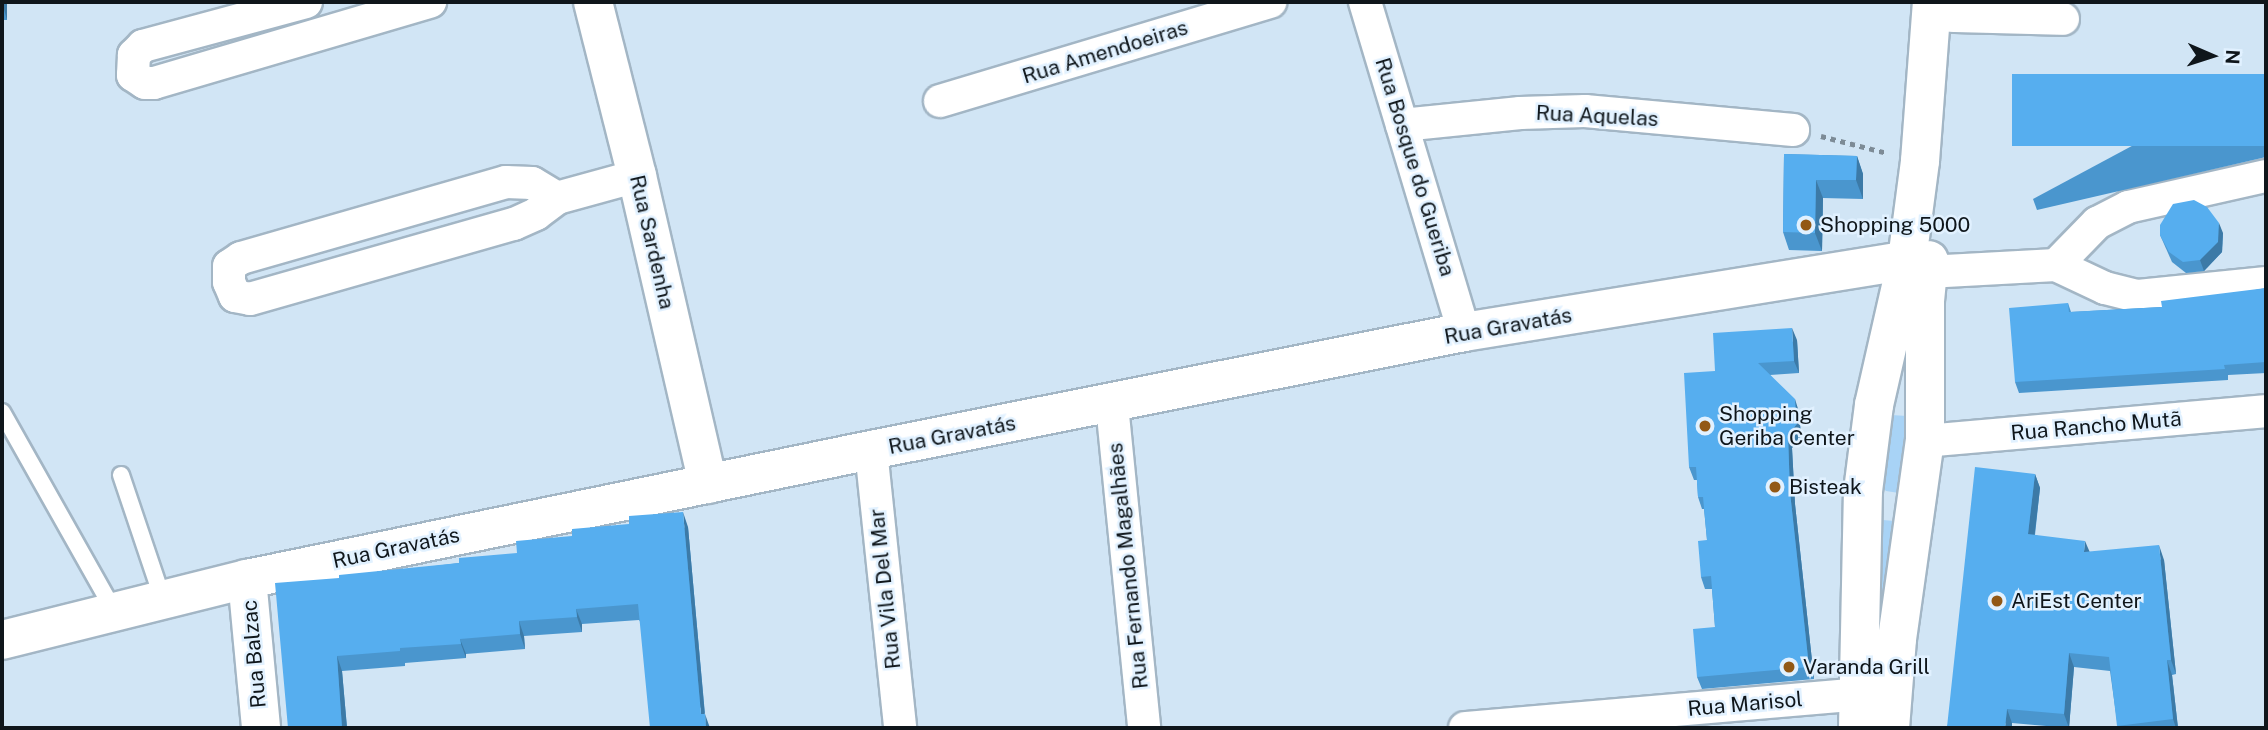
<!DOCTYPE html>
<html>
<head>
<meta charset="utf-8">
<style>
	body { margin:0 }
	#map { position:relative; width:2268px; height:730px; overflow:hidden; background:#d1e5f5; font-family:"Public Sans",sans-serif }
	div>[style] { position:absolute }
	[style*='--x'] { left:calc(var(--x)*1px); top:calc(var(--y)*1px); width:calc(var(--w)*1px); rotate:calc(var(--a)*1deg) }
	.green>* { inset:0; background:#a8d3f6 }
	.path>* { height:4.5px; margin-top:-2.25px; transform-origin:0; background:repeating-linear-gradient(90deg,#7d8b96 0 5px,transparent 0 10px) }
	.roads { filter:drop-shadow(2px 0 #a3b6c5) drop-shadow(-2px 0 #a3b6c5) drop-shadow(0 2px #a3b6c5) drop-shadow(0 -2px #a3b6c5) }
	.service>* { height:16px; margin:-8px; padding:0 8px; transform-origin:8px; border-radius:8px; background:#fff }
	.minor>* { height:32px; margin:-16px; padding:0 16px; transform-origin:16px; border-radius:16px; background:#fff }
	.tertiary>* { height:38px; margin:-19px; padding:0 19px; transform-origin:19px; border-radius:19px; background:#fff }
	.primary>* { height:38px; margin:-19px; padding:0 19px; transform-origin:19px; border-radius:19px; background:#fff }
	.wall>* { inset:0; background:#4a96ce }
	.shaded-wall>* { inset:0; background:#3c7aa7 }
	.building>* { inset:0; background:#56aeef; transform-origin:0 0 }
	.dots>* { width:19px; height:19px; translate:-50% -50%; box-sizing:border-box; border:4px solid #e1f1ff; border-radius:50% }
	span { translate:-50% -50%; white-space:nowrap; text-align:center; line-height:1.15; -webkit-text-stroke:5px #e1f1ff; paint-order:stroke }
	.street-label { font-size:21px; color:#0f161b }
	.poi-label { font-size:21px; color:#0f161b }
	.left { translate:0 -50%; text-align:left }
	.frame { position:absolute; inset:0; border:4px solid #0f161b; pointer-events:none }
	.north { position:absolute; left:2177px; top:21px; width:70px; height:70px; -webkit-text-stroke:5px #e1f1ff; paint-order:stroke; rotate:93deg; font-size:19px; font-weight:700; line-height:28px; text-align:center; color:#0f161b }
	.north::after { content:''; display:block; margin:auto; width:24px; height:32px; background:#0f161b; clip-path:polygon(50% 0,100% 100%,50% 72%,0 100%) }
</style>
</head>
<body>
<div id="map">
	<div class="green">
		<i style="clip-path:polygon(1891px 415px,1907px 416px,1915px 441px,1899px 493px,1886px 491px,1873px 478px)"></i>
		<i style="clip-path:polygon(1871px 519px,1906px 522px,1878px 608px)"></i>
	</div>
	<div class="path">
		<i style="--x:1821;--y:136;--w:68;--a:14.4"></i>
	</div>
	<div class="roads">
		<div class="service">
			<i style="--x:2;--y:412;--w:228;--a:60.6"></i>
			<i style="--x:121;--y:475;--w:132;--a:71.4"></i>
		</div>
		<div class="minor">
			<i style="--x:306;--y:2;--w:169;--a:164.9"></i>
			<i style="--x:143;--y:46;--w:13;--a:135"></i>
			<i style="--x:134;--y:55;--w:20;--a:93"></i>
			<i style="--x:133;--y:75;--w:14;--a:34"></i>
			<i style="--x:145;--y:83;--w:9;--a:0"></i>
			<i style="--x:154;--y:83;--w:288;--a:-16.4"></i>
			<i style="--x:1365;--y:2;--w:345;--a:73.3"></i>
			<i style="--x:1952;--y:16;--w:111;--a:1.5"></i>
			<i style="--x:940;--y:101;--w:345;--a:-16.7"></i>
			<i style="--x:1402;--y:125;--w:119;--a:-5.8"></i>
			<i style="--x:1520;--y:113;--w:65;--a:-1.8"></i>
			<i style="--x:1585;--y:111;--w:209;--a:5.2"></i>
			<i style="--x:557;--y:198;--w:29;--a:-149"></i>
			<i style="--x:532;--y:183;--w:26;--a:-178"></i>
			<i style="--x:506;--y:182;--w:276;--a:164"></i>
			<i style="--x:241;--y:258;--w:14;--a:146"></i>
			<i style="--x:229;--y:266;--w:16;--a:90"></i>
			<i style="--x:229;--y:282;--w:15;--a:67"></i>
			<i style="--x:235;--y:296;--w:15;--a:11"></i>
			<i style="--x:250;--y:299;--w:274;--a:-15.9"></i>
			<i style="--x:514;--y:224;--w:24;--a:-24"></i>
			<i style="--x:536;--y:214;--w:26;--a:-37"></i>
			<i style="--x:557;--y:198;--w:83;--a:-15.4"></i>
			<i style="--x:2056;--y:265;--w:59;--a:-45.7"></i>
			<i style="--x:2097;--y:223;--w:35;--a:-27"></i>
			<i style="--x:2128;--y:207;--w:141;--a:-12.7"></i>
			<i style="--x:1927;--y:272;--w:129;--a:-3.1"></i>
			<i style="--x:2056;--y:265;--w:54;--a:25.1"></i>
			<i style="--x:2105;--y:288;--w:34;--a:14"></i>
			<i style="--x:2138;--y:296;--w:129;--a:-5.8"></i>
			<i style="--x:1112;--y:405;--w:325;--a:84.3"></i>
			<i style="--x:1925;--y:441;--w:342;--a:-5"></i>
			<i style="--x:871;--y:450;--w:280;--a:84"></i>
			<i style="--x:1465;--y:728;--w:394;--a:-4.9"></i>
		</div>
		<div class="tertiary">
			<i style="--x:593;--y:2;--w:179;--a:75.8"></i>
			<i style="--x:637;--y:176;--w:316;--a:77"></i>
			<i style="--x:247;--y:579;--w:150;--a:84.6"></i>
			<i style="--x:2;--y:640;--w:252;--a:-14"></i>
			<i style="--x:247;--y:579;--w:637;--a:-11.68"></i>
			<i style="--x:871;--y:450;--w:605;--a:-11.25"></i>
			<i style="--x:1464;--y:332;--w:449;--a:-9.2"></i>
		</div>
		<div class="primary">
			<i style="--x:1858;--y:728;--w:237;--a:-88.8"></i>
			<i style="--x:1863;--y:491;--w:87;--a:-82.7"></i>
			<i style="--x:1874;--y:405;--w:149;--a:-77.2"></i>
			<i style="--x:1907;--y:260;--w:100;--a:-82.5"></i>
			<i style="--x:1920;--y:161;--w:159;--a:-85.7"></i>
			<i style="--x:1890;--y:728;--w:89;--a:-85.5"></i>
			<i style="--x:1897;--y:639;--w:200;--a:-82"></i>
			<i style="--x:1925;--y:441;--w:140;--a:-90"></i>
			<i style="--x:1925;--y:301;--w:41;--a:-84.4"></i>
		</div>
	</div>
	<div class="wall">
		<i style="clip-path:polygon(2px 2px,49px 2px,49px 3px,7px 3px,7px 20px,2px 20px)"></i>
		<i style="clip-path:polygon(2266px 74px,2266px 157px,2037px 210px,2033px 199px)"></i>
		<i style="clip-path:polygon(1784px 154px,1857px 156px,1863px 174px,1863px 199px,1823px 198px,1822px 251px,1789px 250px,1783px 232px)"></i>
		<i style="clip-path:polygon(2223px 233px,2222px 252px,2204px 271px,2186px 273px,2172px 262px,2160px 235px)"></i>
		<i style="clip-path:polygon(2266px 288px,2266px 373px,2228px 375px,2228px 380px,2019px 393px,2015px 382px,2068px 303px,2071px 312px,2162px 307px)"></i>
		<i style="clip-path:polygon(1797px 340px,1799px 373px,1770px 375px,1799px 412px,1801px 436px,1792px 448px,1795px 504px,1814px 679px,1702px 689px,1697px 677px,1715px 627px,1712px 589px,1705px 589px,1701px 577px,1707px 540px,1704px 509px,1702px 509px,1698px 497px,1697px 480px,1694px 480px,1689px 467px,1715px 371px)"></i>
		<i style="clip-path:polygon(2035px 474px,2040px 488px,2035px 535px,2089px 552px,2164px 560px,2176px 674px,2172px 675px,2178px 728px,2118px 728px,2110px 671px,2074px 667px,2069px 728px,2012px 723px,1947px 727px)"></i>
		<i style="clip-path:polygon(688px 527px,705px 714px,639px 620px,582px 624px,582px 632px,524px 636px,525px 649px,466px 654px,466px 658px,405px 663px,405px 666px,342px 671px,347px 728px,288px 728px,339px 578px,459px 563px)"></i>
	</div>
	<div class="shaded-wall">
		<i style="clip-path:polygon(4px 2px,7px 3px,7px 20px,4px 9px)"></i>
		<i style="clip-path:polygon(1857px 156px,1863px 174px,1863px 199px,1856px 180px)"></i>
		<i style="clip-path:polygon(1816px 180px,1823px 198px,1822px 251px,1815px 233px)"></i>
		<i style="clip-path:polygon(2219px 223px,2223px 233px,2222px 252px,2204px 271px,2200px 260px)"></i>
		<i style="clip-path:polygon(1792px 328px,1797px 340px,1799px 373px,1794px 361px)"></i>
		<i style="clip-path:polygon(1795px 399px,1799px 412px,1801px 436px,1792px 448px,1795px 504px,1814px 679px,1809px 667px,1790px 492px,1788px 435px)"></i>
		<i style="clip-path:polygon(2035px 474px,2040px 488px,2033px 548px,2028px 534px)"></i>
		<i style="clip-path:polygon(683px 512px,688px 527px,706px 728px,701px 714px)"></i>
		<i style="clip-path:polygon(2085px 541px,2091px 555px,2084px 552px)"></i>
		<i style="clip-path:polygon(2159px 545px,2164px 560px,2176px 674px,2171px 660px)"></i>
		<i style="clip-path:polygon(576px 609px,582px 624px,582px 632px,577px 617px)"></i>
		<i style="clip-path:polygon(519px 621px,524px 636px,525px 649px,520px 634px)"></i>
		<i style="clip-path:polygon(460px 639px,466px 654px,466px 658px,461px 644px)"></i>
		<i style="clip-path:polygon(2069px 653px,2074px 667px,2069px 728px,2064px 714px)"></i>
		<i style="clip-path:polygon(337px 656px,342px 671px,347px 728px,342px 728px)"></i>
		<i style="clip-path:polygon(2167px 660px,2172px 675px,2178px 728px,2176px 728px,2173px 719px)"></i>
		<i style="clip-path:polygon(2007px 709px,2012px 723px,2012px 728px,2005px 728px)"></i>
		<i style="clip-path:polygon(705px 714px,710px 728px,706px 728px)"></i>
	</div>
	<div class="building">
		<i style="left:2266px;top:74px;width:72px;height:254px;rotate:90deg"></i>
		<i style="clip-path:polygon(1784px 154px,1857px 156px,1856px 180px,1816px 180px,1815px 233px,1783px 232px)"></i>
		<i style="clip-path:polygon(2194px 200px,2207px 207px,2219px 223px,2218px 242px,2200px 260px,2183px 262px,2169px 252px,2160px 235px,2160px 225px,2173px 204px)"></i>
		<i style="clip-path:polygon(2266px 288px,2266px 362px,2224px 365px,2225px 369px,2015px 382px,2009px 308px,2068px 303px,2069px 312px,2162px 307px,2161px 301px)"></i>
		<i style="clip-path:polygon(1792px 328px,1794px 361px,1758px 363px,1795px 399px,1797px 424px,1788px 435px,1790px 492px,1809px 667px,1697px 677px,1693px 629px,1715px 627px,1711px 576px,1701px 577px,1698px 541px,1707px 540px,1703px 497px,1698px 497px,1696px 467px,1689px 467px,1684px 373px,1715px 371px,1713px 333px)"></i>
		<i style="clip-path:polygon(1975px 467px,2035px 474px,2028px 534px,2085px 541px,2084px 552px,2159px 545px,2171px 660px,2167px 660px,2173px 719px,2117px 726px,2109px 657px,2069px 653px,2064px 714px,2007px 709px,2005px 728px,1941px 728px,1941px 726px,1947px 727px)"></i>
		<i style="clip-path:polygon(683px 512px,701px 714px,705px 714px,706px 728px,650px 728px,638px 604px,576px 609px,577px 617px,519px 621px,520px 634px,460px 639px,461px 644px,400px 648px,400px 651px,337px 656px,342px 728px,288px 728px,275px 583px,339px 578px,339px 575px,459px 563px,459px 558px,517px 553px,516px 541px,572px 536px,572px 529px,629px 524px,629px 516px)"></i>
	</div>
	<div class="dots">
		<i style="left:1806px;top:225px;background:#925815"></i>
		<i style="left:1705px;top:426px;background:#925815"></i>
		<i style="left:1775px;top:487px;background:#925815"></i>
		<i style="left:1997px;top:601px;background:#925815"></i>
		<i style="left:1789px;top:667px;background:#925815"></i>
	</div>
	<div class="street-label">
		<span style="left:1105px;top:52px;rotate:-17deg">Rua Amendoeiras</span>
		<span style="left:1597px;top:116px;rotate:3deg">Rua Aquelas</span>
		<span style="left:1415px;top:167px;rotate:73deg">Rua Bosque do Gueriba</span>
		<span style="left:652px;top:242px;rotate:77deg">Rua Sardenha</span>
		<span style="left:1508px;top:326px;rotate:-10deg">Rua Gravatás</span>
		<span style="left:2096px;top:426px;rotate:-5deg">Rua Rancho Mutã</span>
		<span style="left:952px;top:435px;rotate:-11deg">Rua Gravatás</span>
		<span style="left:396px;top:548px;rotate:-12deg">Rua Gravatás</span>
		<span style="left:1128px;top:566px;rotate:-96deg">Rua Fernando Magalhães</span>
		<span style="left:885px;top:589px;rotate:-96deg">Rua Vila Del Mar</span>
		<span style="left:254px;top:654px;rotate:-95deg">Rua Balzac</span>
		<span style="left:1745px;top:704px;rotate:-5deg">Rua Marisol</span>
	</div>
	<div class="poi-label">
		<span class="left" style="left:1820px;top:225px">Shopping 5000</span>
		<span class="left" style="left:1719px;top:426px">Shopping<br>Geriba Center</span>
		<span class="left" style="left:1789px;top:487px">Bisteak</span>
		<span class="left" style="left:2011px;top:601px">AriEst Center</span>
		<span class="left" style="left:1803px;top:667px">Varanda Grill</span>
	</div>
	<div class="frame"></div>
	<div class="north">N</div>
</div>
</body>
</html>
